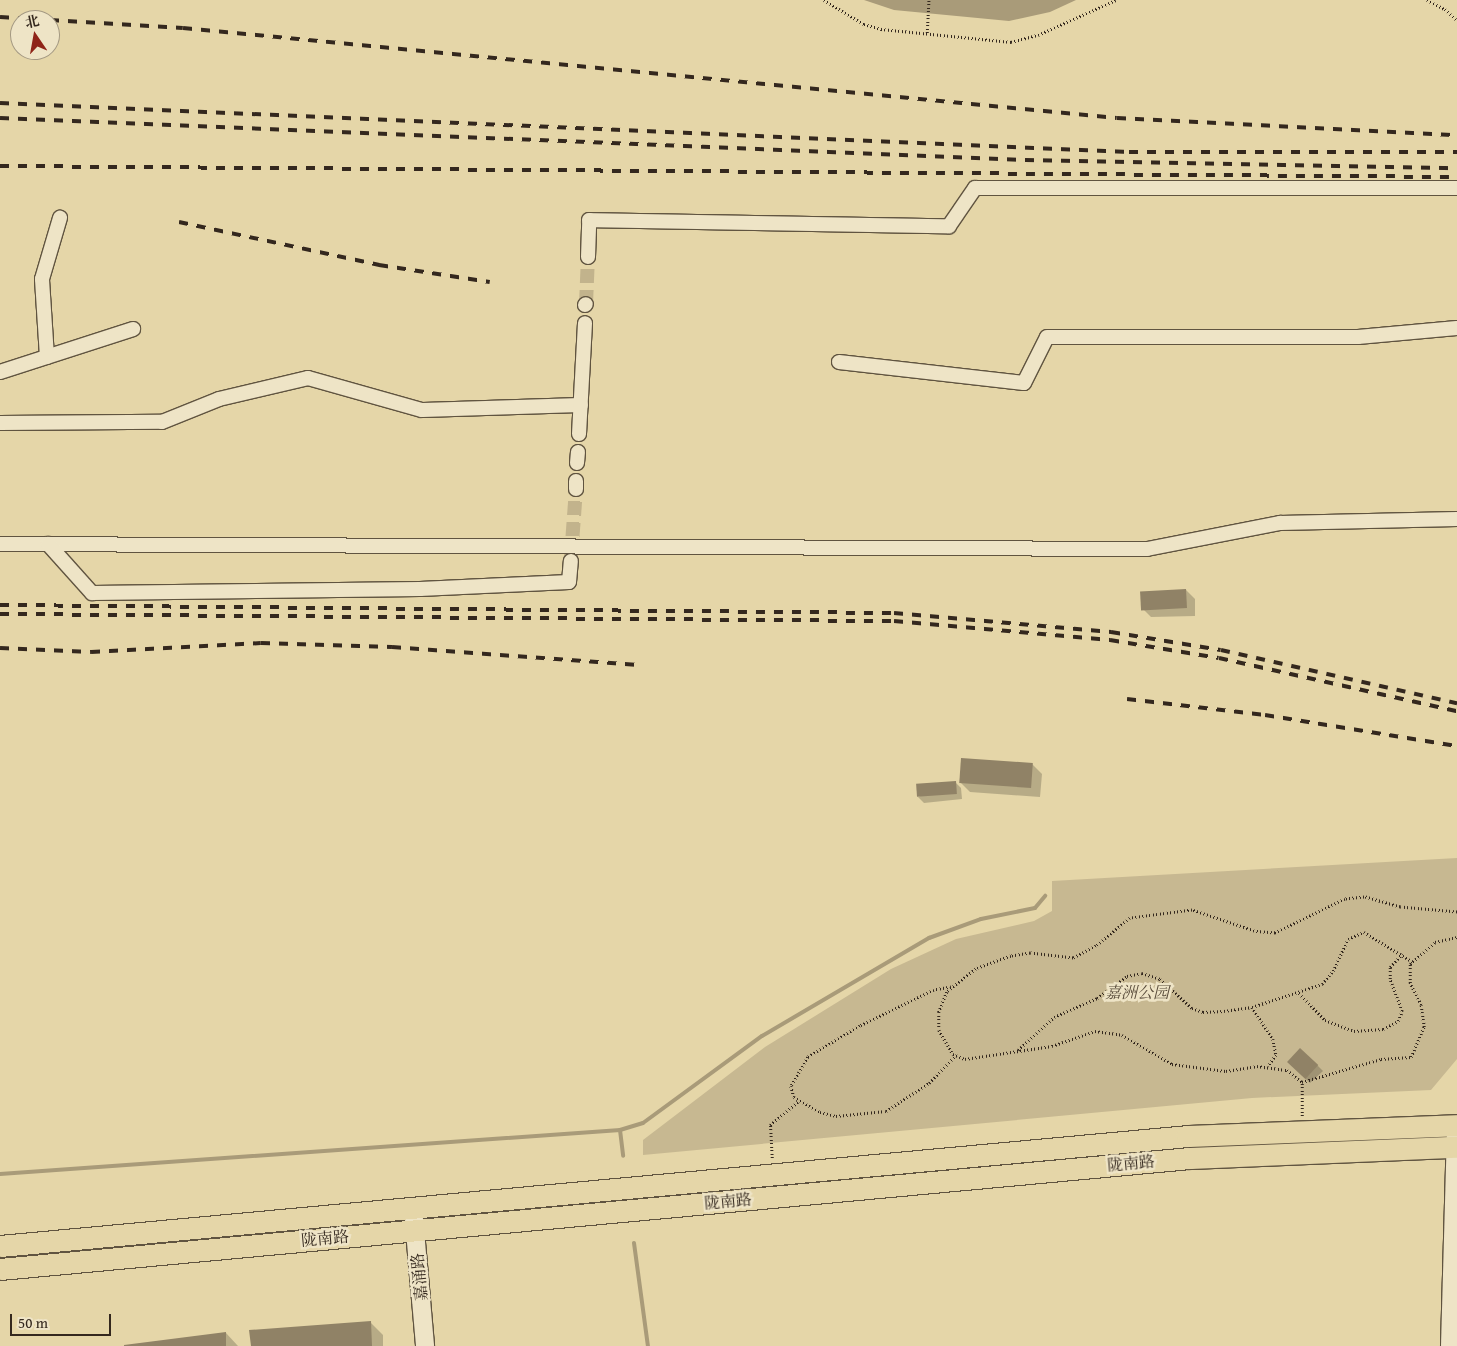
<!DOCTYPE html>
<html>
<head>
<meta charset="utf-8">
<style>
	body { margin:0 }
	#map { position:relative; width:1457px; height:1346px; overflow:hidden; background:#e5d6a8; font-family:"Gentium Book Plus","Noto Serif SC",serif }
	div>[style] { position:absolute }
	[style*='--x'] { left:calc(var(--x)*1px); top:calc(var(--y)*1px); width:calc(var(--w)*1px); rotate:calc(var(--a)*1deg) }
	.green>* { inset:0; background:#c7b891 }
	.water>* { inset:0; background:#a99b79 }
	.shadow>* { inset:0; background:#0003 }
	.stream>* { height:4px; margin:-2px; padding:0 2px; transform-origin:2px; border-radius:2px; background:#a99b79 }
	.building>* { inset:0; background:#908266; transform-origin:0 0 }
	.minor-tunnel>* { height:14px; margin-top:-7px; transform-origin:0; background:repeating-linear-gradient(90deg,#c2b38c 0 14px,transparent 0 21px) }
	.path>* { height:2.5px; margin-top:-1.25px; transform-origin:0; background:repeating-linear-gradient(90deg,#34281e 0 1px,transparent 0 3.5px) }
	.roads { filter:drop-shadow(1px 0 #605440) drop-shadow(-1px 0 #605440) drop-shadow(0 1px #605440) drop-shadow(0 -1px #605440) }
	.minor>* { height:14px; margin:-7px; padding:0 7px; transform-origin:7px; border-radius:7px; background:#eee4c6 }
	.tertiary>* { height:18px; margin:-9px; padding:0 9px; transform-origin:9px; border-radius:9px; background:#eee4c6 }
	.primary>* { height:21px; margin:-10.5px; padding:0 10.5px; transform-origin:10.5px; border-radius:10.5px; background:#e5d6a8 }
	.rail>* { height:4px; margin-top:-2px; transform-origin:0; background:repeating-linear-gradient(90deg,#34281e 0 9px,transparent 0 18px) }
	span { translate:-50% -50%; white-space:nowrap; text-align:center; line-height:1.15; -webkit-text-stroke:5px #eee4c6; paint-order:stroke }
	.park-label { font-size:16px; color:#594c3b; font-style:italic }
	.street-label { font-size:16px; color:#34281e }
	.north { position:absolute; left:10px; top:10px; width:50px; height:50px; box-sizing:border-box; background:#eee4c6; border:1px solid #a49983; border-radius:50%; rotate:348deg; font-size:14px; font-weight:700; line-height:20px; text-align:center; color:#34281e }
	.north::after { content:''; display:block; margin:auto; width:18px; height:22px; background:#8f2418; clip-path:polygon(50% 0,100% 100%,50% 72%,0 100%) }
	.scale { position:absolute; left:10px; top:1314px; width:101px; height:22px; box-sizing:border-box; border:2px solid #34281e; border-top:0; padding-left:6px; font-size:15px; line-height:18px; white-space:nowrap; color:#34281e; -webkit-text-stroke:4px #eee4c6; paint-order:stroke }
</style>
</head>
<body>
<div id="map">
	<div class="green">
		<i style="clip-path:polygon(1457px 858px,1457px 1059px,1431px 1090px,1252px 1098px,643px 1155px,643px 1140px,765px 1047px,891px 969px,956px 939px,1034px 921px,1052px 911px,1052px 881px)"></i>
	</div>
	<div class="water">
		<i style="clip-path:polygon(864px 0,1076px 0,1050px 12px,1009px 21px,894px 10px)"></i>
	</div>
	<div class="shadow">
		<i style="clip-path:polygon(1186px 590px,1195px 599px,1195px 616px,1151px 617px,1142px 608px)"></i>
		<i style="clip-path:polygon(1032px 764px,1042px 774px,1040px 797px,970px 792px,961px 783px)"></i>
		<i style="clip-path:polygon(955px 782px,961px 788px,962px 799px,924px 803px,918px 797px)"></i>
		<i style="clip-path:polygon(1288px 1062px,1317px 1065px,1323px 1071px,1310px 1083px)"></i>
		<i style="clip-path:polygon(370px 1322px,383px 1335px,383px 1346px,252px 1346px)"></i>
		<i style="clip-path:polygon(226px 1333px,238px 1346px,125px 1346px)"></i>
	</div>
	<div class="stream">
		<i style="--x:620;--y:1130;--w:24;--a:-17"></i>
		<i style="--x:643;--y:1123;--w:147;--a:-36.2"></i>
		<i style="--x:762;--y:1036;--w:194;--a:-30.4"></i>
		<i style="--x:929;--y:938;--w:55;--a:-20.1"></i>
		<i style="--x:981;--y:919;--w:55;--a:-11.5"></i>
		<i style="--x:1035;--y:908;--w:16;--a:-50"></i>
		<i style="--x:0;--y:1174;--w:622;--a:-4.06"></i>
		<i style="--x:620;--y:1130;--w:26;--a:83"></i>
		<i style="--x:634;--y:1243;--w:104;--a:82.3"></i>
	</div>
	<div class="building">
		<i style="left:1186px;top:589px;width:19px;height:46px;rotate:87deg"></i>
		<i style="left:961px;top:758px;width:72px;height:25px;rotate:4deg"></i>
		<i style="left:956px;top:781px;width:13px;height:40px;rotate:86deg"></i>
		<i style="left:1300px;top:1048px;width:25px;height:19px;rotate:43deg"></i>
		<i style="clip-path:polygon(371px 1321px,372px 1346px,251px 1346px,249px 1330px)"></i>
		<i style="clip-path:polygon(226px 1332px,226px 1346px,124px 1346px,124px 1345px)"></i>
	</div>
	<div class="minor-tunnel">
		<i style="--x:586;--y:304;--w:47;--a:-87.6"></i>
		<i style="--x:571;--y:557;--w:68;--a:-85.8"></i>
	</div>
	<div class="path">
		<i style="--x:824;--y:0;--w:47;--a:31"></i>
		<i style="--x:864;--y:24;--w:18;--a:16"></i>
		<i style="--x:881;--y:29;--w:131;--a:5.7"></i>
		<i style="--x:1011;--y:42;--w:28;--a:-15"></i>
		<i style="--x:1038;--y:35;--w:85;--a:-24.2"></i>
		<i style="--x:1427;--y:0;--w:20;--a:27"></i>
		<i style="--x:1445;--y:9;--w:16;--a:43"></i>
		<i style="--x:927;--y:33;--w:33;--a:-87"></i>
		<i style="--x:1457;--y:912;--w:57;--a:-175"></i>
		<i style="--x:1400;--y:907;--w:37;--a:-164"></i>
		<i style="--x:1364;--y:897;--w:19;--a:174"></i>
		<i style="--x:1345;--y:899;--w:78;--a:154.1"></i>
		<i style="--x:1275;--y:933;--w:21;--a:-175"></i>
		<i style="--x:1254;--y:931;--w:65;--a:-161.3"></i>
		<i style="--x:1192;--y:910;--w:63;--a:172.6"></i>
		<i style="--x:1130;--y:918;--w:44;--a:140.5"></i>
		<i style="--x:1096;--y:946;--w:26;--a:152"></i>
		<i style="--x:1073;--y:958;--w:43;--a:-173.4"></i>
		<i style="--x:1030;--y:953;--w:19;--a:171"></i>
		<i style="--x:1011;--y:956;--w:37;--a:160"></i>
		<i style="--x:976;--y:969;--w:37;--a:142"></i>
		<i style="--x:947;--y:992;--w:22;--a:112"></i>
		<i style="--x:939;--y:1012;--w:18;--a:90"></i>
		<i style="--x:939;--y:1030;--w:28;--a:60"></i>
		<i style="--x:953;--y:1054;--w:13;--a:23"></i>
		<i style="--x:965;--y:1059;--w:88;--a:-8.5"></i>
		<i style="--x:1052;--y:1046;--w:46;--a:-19.2"></i>
		<i style="--x:1095;--y:1031;--w:27;--a:8"></i>
		<i style="--x:1122;--y:1035;--w:58;--a:30.1"></i>
		<i style="--x:1172;--y:1064;--w:54;--a:7.4"></i>
		<i style="--x:1226;--y:1071;--w:31;--a:-9"></i>
		<i style="--x:1257;--y:1066;--w:30;--a:8"></i>
		<i style="--x:1287;--y:1070;--w:19;--a:39"></i>
		<i style="--x:1302;--y:1082;--w:82;--a:-16.2"></i>
		<i style="--x:1381;--y:1059;--w:30;--a:-4"></i>
		<i style="--x:1411;--y:1057;--w:33;--a:-67"></i>
		<i style="--x:1424;--y:1027;--w:22;--a:-98"></i>
		<i style="--x:1421;--y:1005;--w:25;--a:-117"></i>
		<i style="--x:1410;--y:983;--w:19;--a:-90"></i>
		<i style="--x:1410;--y:964;--w:33;--a:-41"></i>
		<i style="--x:1435;--y:942;--w:23;--a:-13"></i>
		<i style="--x:951;--y:987;--w:17;--a:170"></i>
		<i style="--x:934;--y:990;--w:82;--a:154.1"></i>
		<i style="--x:860;--y:1026;--w:61;--a:149.2"></i>
		<i style="--x:808;--y:1057;--w:34;--a:120"></i>
		<i style="--x:791;--y:1086;--w:11;--a:75"></i>
		<i style="--x:794;--y:1097;--w:30;--a:30"></i>
		<i style="--x:820;--y:1112;--w:16;--a:14"></i>
		<i style="--x:836;--y:1116;--w:50;--a:-5.7"></i>
		<i style="--x:886;--y:1111;--w:51;--a:-33.1"></i>
		<i style="--x:929;--y:1083;--w:39;--a:-46"></i>
		<i style="--x:1299;--y:993;--w:37;--a:46"></i>
		<i style="--x:1325;--y:1020;--w:31;--a:21"></i>
		<i style="--x:1354;--y:1031;--w:29;--a:-4"></i>
		<i style="--x:1383;--y:1029;--w:17;--a:-28"></i>
		<i style="--x:1398;--y:1021;--w:11;--a:-68"></i>
		<i style="--x:1402;--y:1011;--w:34;--a:-111"></i>
		<i style="--x:1390;--y:979;--w:12;--a:-90"></i>
		<i style="--x:1390;--y:967;--w:18;--a:-47"></i>
		<i style="--x:1252;--y:1007;--w:38;--a:57"></i>
		<i style="--x:1273;--y:1039;--w:16;--a:79"></i>
		<i style="--x:1276;--y:1055;--w:14;--a:124"></i>
		<i style="--x:1018;--y:1050;--w:49;--a:-42.5"></i>
		<i style="--x:1054;--y:1017;--w:47;--a:-23.8"></i>
		<i style="--x:1097;--y:998;--w:37;--a:-36"></i>
		<i style="--x:1127;--y:976;--w:15;--a:-11"></i>
		<i style="--x:1142;--y:973;--w:19;--a:18"></i>
		<i style="--x:1160;--y:979;--w:43;--a:42.2"></i>
		<i style="--x:1192;--y:1008;--w:12;--a:20"></i>
		<i style="--x:1203;--y:1012;--w:21;--a:-3"></i>
		<i style="--x:1224;--y:1011;--w:28;--a:-8"></i>
		<i style="--x:1252;--y:1007;--w:74;--a:-18.2"></i>
		<i style="--x:1322;--y:984;--w:17;--a:-50"></i>
		<i style="--x:1333;--y:971;--w:35;--a:-65"></i>
		<i style="--x:1348;--y:939;--w:17;--a:-24"></i>
		<i style="--x:1364;--y:932;--w:57;--a:31.5"></i>
		<i style="--x:1302;--y:1116;--w:34;--a:-90"></i>
		<i style="--x:772;--y:1158;--w:33;--a:-93"></i>
		<i style="--x:770;--y:1125;--w:38;--a:-40"></i>
	</div>
	<div class="roads">
		<div class="minor">
			<i style="--x:588;--y:257;--w:37;--a:-88"></i>
			<i style="--x:589;--y:220;--w:360;--a:1"></i>
			<i style="--x:949;--y:226;--w:46;--a:-55.6"></i>
			<i style="--x:975;--y:188;--w:482;--a:0"></i>
			<i style="--x:585;--y:305;--w:1;--a:-45"></i>
			<i style="--x:47;--y:357;--w:78;--a:-93.7"></i>
			<i style="--x:42;--y:279;--w:64;--a:-73.6"></i>
			<i style="--x:839;--y:362;--w:186;--a:6.5"></i>
			<i style="--x:1024;--y:383;--w:51;--a:-63.4"></i>
			<i style="--x:1047;--y:337;--w:311;--a:0"></i>
			<i style="--x:1358;--y:337;--w:99;--a:-5.2"></i>
			<i style="--x:0;--y:372;--w:140;--a:-17.9"></i>
			<i style="--x:0;--y:423;--w:162;--a:-0.4"></i>
			<i style="--x:162;--y:422;--w:61;--a:-22"></i>
			<i style="--x:219;--y:399;--w:91;--a:-13.3"></i>
			<i style="--x:308;--y:378;--w:118;--a:15.7"></i>
			<i style="--x:422;--y:410;--w:159;--a:-1.8"></i>
			<i style="--x:579;--y:434;--w:111;--a:-86.9"></i>
			<i style="--x:577;--y:463;--w:11;--a:-85"></i>
			<i style="--x:576;--y:489;--w:8;--a:-90"></i>
			<i style="--x:0;--y:544;--w:1147;--a:0.25"></i>
			<i style="--x:1147;--y:549;--w:136;--a:-11.1"></i>
			<i style="--x:1280;--y:523;--w:177;--a:-1.3"></i>
			<i style="--x:48;--y:544;--w:66;--a:48.1"></i>
			<i style="--x:92;--y:593;--w:328;--a:-0.7"></i>
			<i style="--x:420;--y:589;--w:149;--a:-2.7"></i>
			<i style="--x:569;--y:582;--w:21;--a:-85"></i>
		</div>
		<div class="tertiary">
			<i style="--x:413;--y:1208;--w:139;--a:85"></i>
			<i style="--x:1450;--y:1346;--w:211;--a:-88.4"></i>
		</div>
		<div class="primary">
			<i style="--x:0;--y:1246;--w:1192;--a:-5.29"></i>
			<i style="--x:1187;--y:1136;--w:270;--a:-2.3"></i>
			<i style="--x:0;--y:1269;--w:1194;--a:-5.33"></i>
			<i style="--x:1189;--y:1158;--w:268;--a:-2.4"></i>
		</div>
	</div>
	<div class="rail">
		<i style="--x:0;--y:17;--w:49;--a:3.5"></i>
		<i style="--x:50;--y:20;--w:133;--a:3.4"></i>
		<i style="--x:183;--y:28;--w:938;--a:5.5"></i>
		<i style="--x:1117;--y:118;--w:340;--a:2.9"></i>
		<i style="--x:0;--y:103;--w:1130;--a:2.49"></i>
		<i style="--x:1129;--y:152;--w:328;--a:0"></i>
		<i style="--x:0;--y:118;--w:1026;--a:2.35"></i>
		<i style="--x:1025;--y:160;--w:432;--a:1.1"></i>
		<i style="--x:0;--y:166;--w:1457;--a:0.43"></i>
		<i style="--x:179;--y:222;--w:205;--a:12.1"></i>
		<i style="--x:379;--y:265;--w:112;--a:8.7"></i>
		<i style="--x:0;--y:605;--w:894;--a:0.51"></i>
		<i style="--x:894;--y:613;--w:218;--a:5"></i>
		<i style="--x:1111;--y:632;--w:111;--a:9.3"></i>
		<i style="--x:1221;--y:650;--w:242;--a:12.7"></i>
		<i style="--x:0;--y:614;--w:894;--a:0.45"></i>
		<i style="--x:894;--y:621;--w:217;--a:5"></i>
		<i style="--x:1110;--y:640;--w:110;--a:9.4"></i>
		<i style="--x:1219;--y:658;--w:244;--a:12.6"></i>
		<i style="--x:0;--y:648;--w:91;--a:2.5"></i>
		<i style="--x:91;--y:652;--w:170;--a:-3"></i>
		<i style="--x:261;--y:643;--w:131;--a:1.7"></i>
		<i style="--x:392;--y:647;--w:247;--a:4.2"></i>
		<i style="--x:1127;--y:699;--w:139;--a:6.6"></i>
		<i style="--x:1265;--y:715;--w:194;--a:9.2"></i>
	</div>
	<div class="park-label">
		<span style="left:1137px;top:992px">嘉洲公园</span>
	</div>
	<div class="street-label">
		<span style="left:1131px;top:1163px;rotate:-5deg">陇南路</span>
		<span style="left:728px;top:1201px;rotate:-5deg">陇南路</span>
		<span style="left:325px;top:1238px;rotate:-5deg">陇南路</span>
		<span style="left:419px;top:1277px;rotate:-95deg">嘉涌路</span>
	</div>
	<div class="north">北</div>
	<div class="scale">50 m</div>
</div>
</body>
</html>
